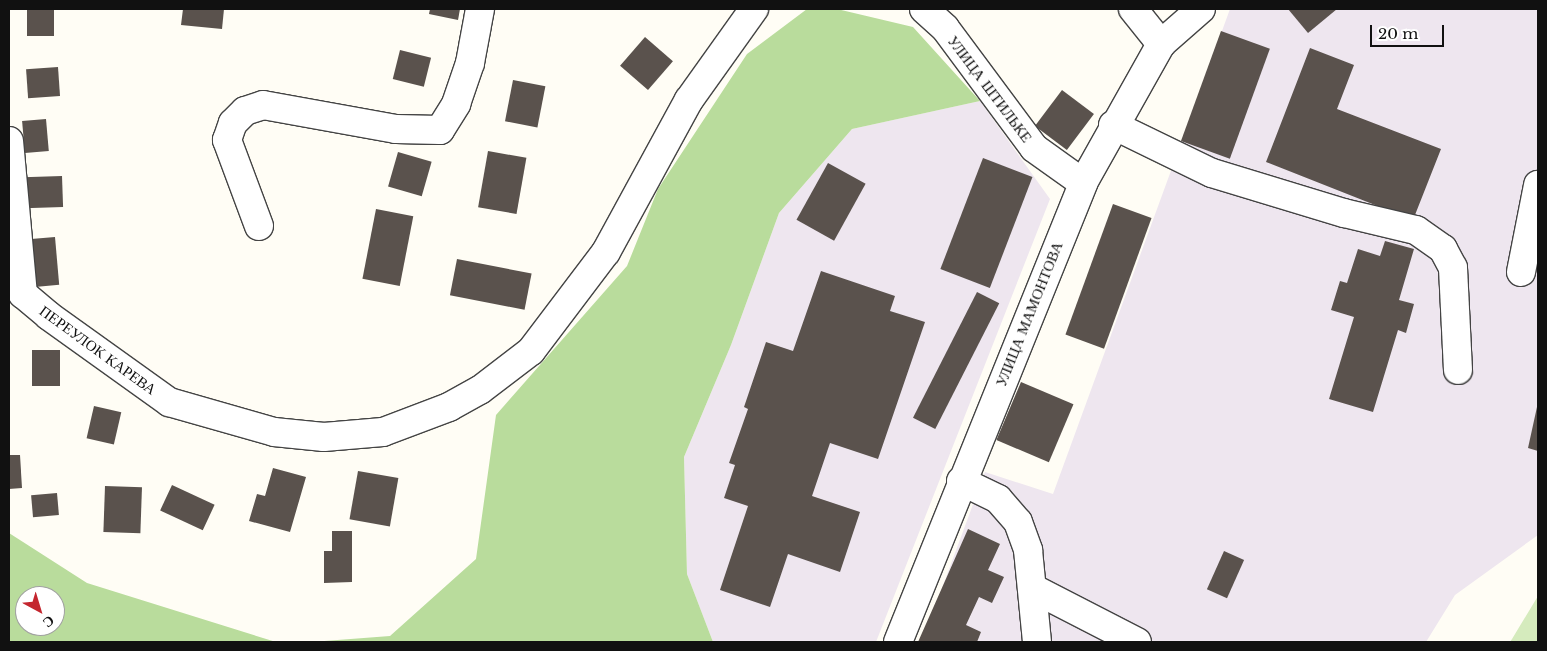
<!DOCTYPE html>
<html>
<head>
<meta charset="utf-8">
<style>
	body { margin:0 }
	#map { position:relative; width:1547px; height:651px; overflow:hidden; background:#fffdf5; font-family:"Libre Baskerville",serif }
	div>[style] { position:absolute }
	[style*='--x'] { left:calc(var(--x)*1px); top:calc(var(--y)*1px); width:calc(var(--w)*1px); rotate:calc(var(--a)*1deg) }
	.industrial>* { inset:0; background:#eee6ef }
	.green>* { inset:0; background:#d5ebbd }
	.forest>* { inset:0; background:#b9dc9c }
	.building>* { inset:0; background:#5a524d; transform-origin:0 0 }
	.roads { filter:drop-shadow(1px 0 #444) drop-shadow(-1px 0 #444) drop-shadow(0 1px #444) drop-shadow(0 -1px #444) }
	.minor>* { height:28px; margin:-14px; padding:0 14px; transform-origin:14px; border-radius:14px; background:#fff }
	span { translate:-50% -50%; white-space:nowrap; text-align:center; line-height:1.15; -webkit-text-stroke:5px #fff; paint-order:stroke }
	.street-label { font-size:15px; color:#111 }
	.frame { position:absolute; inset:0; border:10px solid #111; pointer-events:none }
	.north { position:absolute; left:15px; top:586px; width:50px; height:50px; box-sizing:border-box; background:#fff; border:1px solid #a0a0a0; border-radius:50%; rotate:141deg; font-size:14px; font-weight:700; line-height:20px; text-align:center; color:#111 }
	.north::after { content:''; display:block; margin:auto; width:18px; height:22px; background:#c4262e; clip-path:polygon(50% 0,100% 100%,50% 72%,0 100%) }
	.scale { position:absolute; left:1370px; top:25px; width:74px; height:22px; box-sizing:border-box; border:2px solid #111; border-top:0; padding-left:6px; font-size:15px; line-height:18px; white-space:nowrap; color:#111; -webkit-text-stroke:4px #fff; paint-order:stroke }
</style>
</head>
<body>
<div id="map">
	<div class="industrial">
		<i style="clip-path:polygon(1230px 9px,1538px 9px,1538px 535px,1455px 595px,1426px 642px,922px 642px,985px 472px,1053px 494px)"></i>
		<i style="clip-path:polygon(980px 101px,1050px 199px,876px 642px,713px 642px,687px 574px,684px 457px,731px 345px,779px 213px,852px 129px)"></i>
	</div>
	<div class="green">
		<i style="clip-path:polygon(1538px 596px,1538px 642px,1510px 642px,1512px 639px)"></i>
	</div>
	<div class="forest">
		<i style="clip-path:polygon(807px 9px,837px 9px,913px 27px,980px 101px,852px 129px,779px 213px,731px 345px,684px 457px,687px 574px,713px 642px,311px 642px,390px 636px,476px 559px,496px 415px,627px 266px,658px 189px,747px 54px)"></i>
		<i style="clip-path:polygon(evenodd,9px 533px,87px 583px,276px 642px,9px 642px,9px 533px,25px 596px,55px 596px,55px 626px,25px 626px,25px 596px)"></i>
	</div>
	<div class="building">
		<i style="left:27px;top:9px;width:27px;height:27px"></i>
		<i style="clip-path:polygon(183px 9px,224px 9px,222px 29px,181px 25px)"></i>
		<i style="clip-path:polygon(430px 9px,460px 9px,458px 20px,429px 14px)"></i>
		<i style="clip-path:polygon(1288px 9px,1337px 9px,1308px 33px)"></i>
		<i style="left:1221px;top:31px;width:52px;height:117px;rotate:20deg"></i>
		<i style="left:645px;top:37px;width:37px;height:38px;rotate:41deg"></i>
		<i style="clip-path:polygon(1310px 48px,1354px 65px,1337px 109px,1441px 149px,1413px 220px,1266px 162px)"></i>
		<i style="left:400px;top:50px;width:32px;height:30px;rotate:14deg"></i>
		<i style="left:58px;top:67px;width:29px;height:32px;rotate:86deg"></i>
		<i style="left:513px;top:80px;width:33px;height:42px;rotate:11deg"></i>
		<i style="left:1062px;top:90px;width:40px;height:45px;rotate:37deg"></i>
		<i style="left:46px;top:119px;width:32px;height:24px;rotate:85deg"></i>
		<i style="left:488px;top:151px;width:39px;height:57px;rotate:10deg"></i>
		<i style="left:398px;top:152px;width:35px;height:36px;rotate:16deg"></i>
		<i style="left:983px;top:158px;width:53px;height:119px;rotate:21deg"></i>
		<i style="left:828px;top:163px;width:43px;height:65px;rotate:29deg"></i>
		<i style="left:62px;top:176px;width:31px;height:39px;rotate:88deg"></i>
		<i style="left:1113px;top:204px;width:41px;height:139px;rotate:20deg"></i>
		<i style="left:376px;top:209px;width:38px;height:71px;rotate:11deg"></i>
		<i style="left:55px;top:237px;width:48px;height:27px;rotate:85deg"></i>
		<i style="clip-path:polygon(1385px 241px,1414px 249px,1399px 300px,1414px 304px,1406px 333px,1398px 330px,1373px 412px,1329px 399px,1354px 317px,1331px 310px,1340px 281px,1347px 283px,1358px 249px,1380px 256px)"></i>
		<i style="left:457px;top:259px;width:76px;height:37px;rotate:11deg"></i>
		<i style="clip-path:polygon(821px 271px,895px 296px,890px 311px,925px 322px,878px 459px,830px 443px,812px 496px,860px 512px,840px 572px,788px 554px,770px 607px,720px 590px,748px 506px,724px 498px,735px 465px,729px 463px,748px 409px,744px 407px,766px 342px,793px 351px)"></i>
		<i style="left:977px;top:292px;width:25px;height:141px;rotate:27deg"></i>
		<i style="left:32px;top:350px;width:28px;height:36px"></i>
		<i style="left:1021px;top:382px;width:57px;height:63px;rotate:23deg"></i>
		<i style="left:94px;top:406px;width:28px;height:33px;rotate:13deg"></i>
		<i style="clip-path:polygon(1537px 407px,1538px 407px,1538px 451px,1528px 448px)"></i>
		<i style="clip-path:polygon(9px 455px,20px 455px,22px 488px,9px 489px)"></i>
		<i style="clip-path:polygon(273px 468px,306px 477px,290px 532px,249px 521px,257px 494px,265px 496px)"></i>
		<i style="left:358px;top:471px;width:41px;height:49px;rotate:10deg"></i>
		<i style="left:172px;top:485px;width:47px;height:28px;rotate:25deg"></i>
		<i style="left:105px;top:486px;width:37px;height:46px;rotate:2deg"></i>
		<i style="left:57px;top:493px;width:22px;height:26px;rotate:85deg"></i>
		<i style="clip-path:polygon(968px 529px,1000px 544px,988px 570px,1004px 577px,992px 603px,979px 597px,966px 625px,981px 632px,977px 642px,918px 642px)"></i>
		<i style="clip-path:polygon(332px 531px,352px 531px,352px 582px,324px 583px,324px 551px,332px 551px)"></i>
		<i style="left:1224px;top:551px;width:22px;height:42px;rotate:24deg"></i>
	</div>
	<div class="roads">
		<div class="minor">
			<i style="--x:924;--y:9;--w:28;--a:42"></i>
			<i style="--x:945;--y:28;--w:149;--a:53.4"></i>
			<i style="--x:1034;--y:148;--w:60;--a:35.5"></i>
			<i style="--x:1133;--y:9;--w:45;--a:51.3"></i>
			<i style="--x:1113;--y:125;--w:110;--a:25.9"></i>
			<i style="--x:1212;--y:173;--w:138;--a:16.9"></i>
			<i style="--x:1344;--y:213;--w:74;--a:13.3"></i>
			<i style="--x:1416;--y:230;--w:33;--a:35"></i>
			<i style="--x:1443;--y:249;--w:21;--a:62"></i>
			<i style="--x:1453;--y:268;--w:102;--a:87.2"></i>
			<i style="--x:9;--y:141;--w:154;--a:84.8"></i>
			<i style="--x:23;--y:294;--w:34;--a:40"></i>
			<i style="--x:49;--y:316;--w:148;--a:35.6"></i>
			<i style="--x:169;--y:402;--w:109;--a:15.9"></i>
			<i style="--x:274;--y:432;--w:50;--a:5.7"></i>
			<i style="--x:324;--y:437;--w:59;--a:-4.8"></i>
			<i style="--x:383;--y:432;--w:71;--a:-20.7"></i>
			<i style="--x:449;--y:407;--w:35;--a:-29"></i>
			<i style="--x:480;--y:390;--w:64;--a:-37.4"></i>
			<i style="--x:531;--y:351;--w:124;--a:-52.9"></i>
			<i style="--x:606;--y:252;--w:173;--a:-61.4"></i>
			<i style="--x:689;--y:100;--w:112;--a:-54.5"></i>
			<i style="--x:259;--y:226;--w:92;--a:-110.4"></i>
			<i style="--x:227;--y:140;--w:18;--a:-71"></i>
			<i style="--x:233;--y:123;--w:17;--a:-45"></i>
			<i style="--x:245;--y:111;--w:19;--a:-18"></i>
			<i style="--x:263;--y:105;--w:135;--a:10.2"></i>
			<i style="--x:396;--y:129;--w:44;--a:1.3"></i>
			<i style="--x:440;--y:130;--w:31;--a:-58"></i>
			<i style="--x:456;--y:104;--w:43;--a:-71.1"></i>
			<i style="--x:470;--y:63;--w:55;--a:-79.5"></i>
			<i style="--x:1521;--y:272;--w:89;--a:-78.9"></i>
			<i style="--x:961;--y:481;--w:41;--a:25.9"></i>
			<i style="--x:998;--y:499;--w:30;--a:49"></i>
			<i style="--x:1018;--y:522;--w:30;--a:70"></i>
			<i style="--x:1028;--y:550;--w:92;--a:84.4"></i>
			<i style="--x:1032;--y:588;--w:118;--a:27.2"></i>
			<i style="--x:898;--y:642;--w:495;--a:-68"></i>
			<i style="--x:1083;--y:183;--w:159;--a:-60.7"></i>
			<i style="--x:1161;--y:44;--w:53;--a:-41.2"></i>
		</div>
	</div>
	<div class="street-label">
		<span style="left:990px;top:89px;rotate:53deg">УЛИЦА ШТИЛЬКЕ</span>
		<span style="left:1029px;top:314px;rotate:-68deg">УЛИЦА МАМОНТОВА</span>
		<span style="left:98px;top:350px;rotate:36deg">ПЕРЕУЛОК КАРЕВА</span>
	</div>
	<div class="frame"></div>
	<div class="north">С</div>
	<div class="scale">20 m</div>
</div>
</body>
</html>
